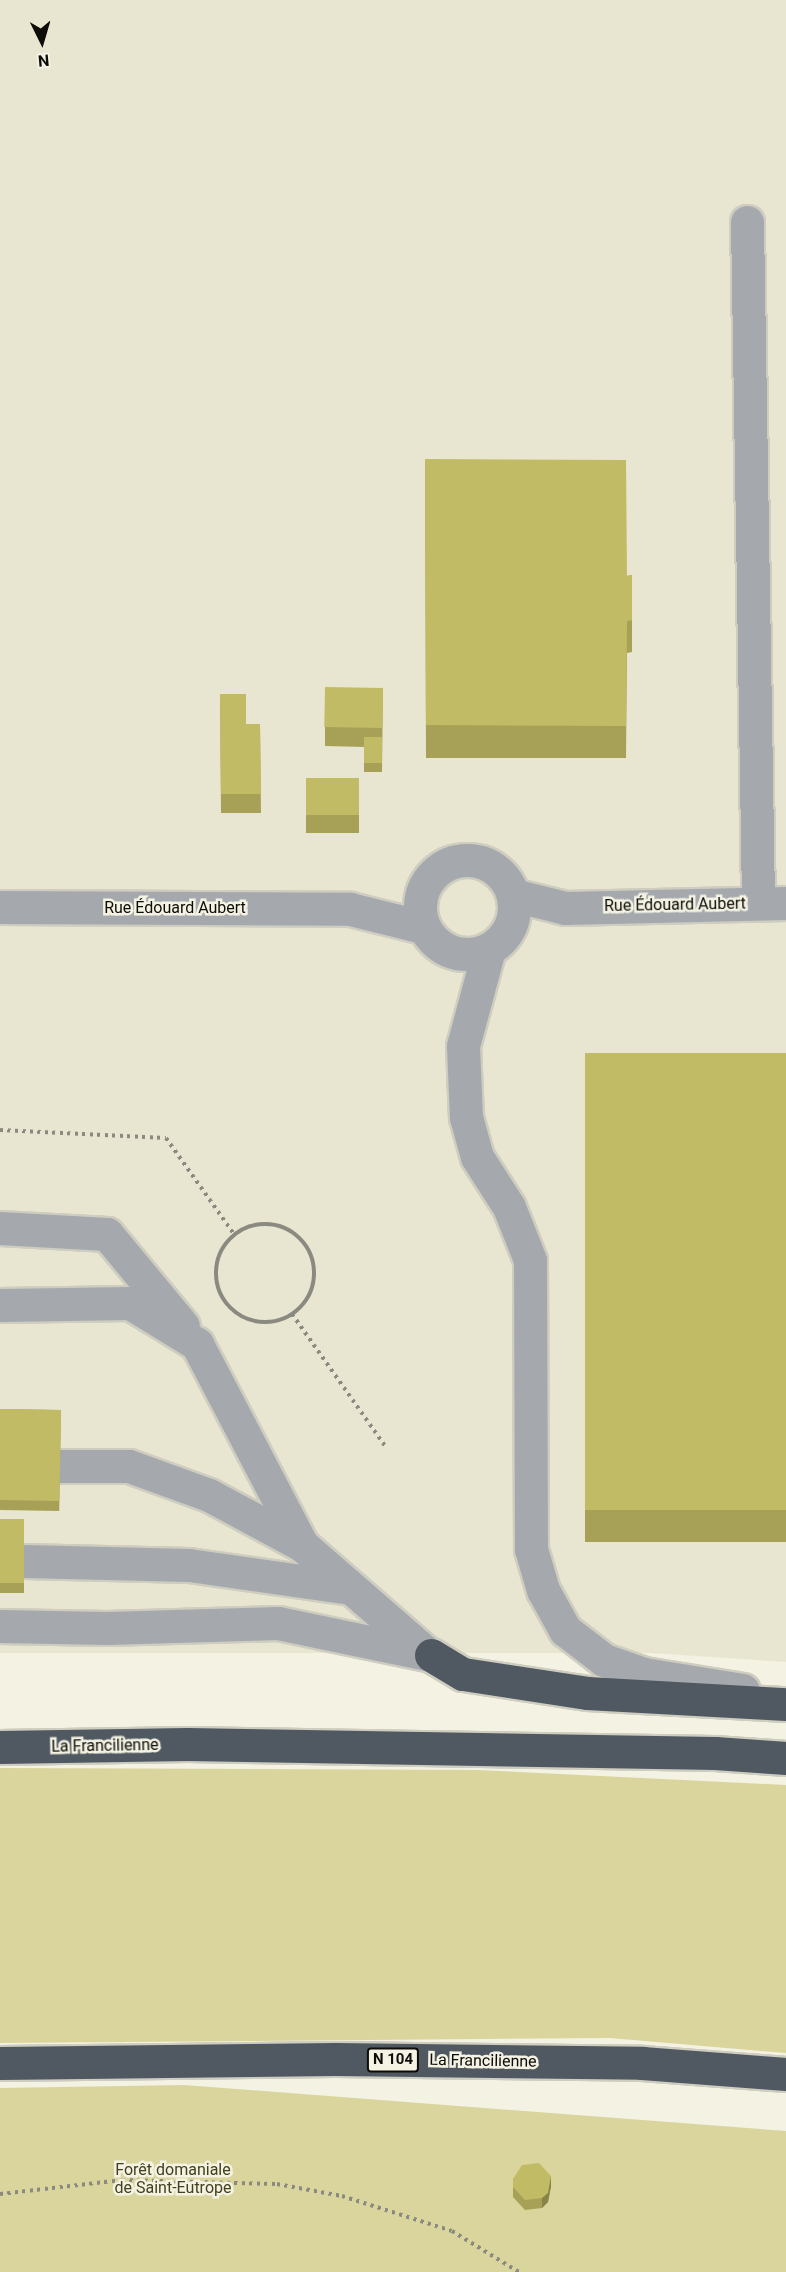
<!DOCTYPE html>
<html>
<head>
<meta charset="utf-8">
<style>
	body { margin:0 }
	#map { position:relative; width:786px; height:2272px; overflow:hidden; background:#f3f2e3; font-family:Roboto,sans-serif }
	div>[style] { position:absolute }
	[style*='--x'] { left:calc(var(--x)*1px); top:calc(var(--y)*1px); width:calc(var(--w)*1px); rotate:calc(var(--a)*1deg) }
	.built>* { inset:0; background:#e8e6d0 }
	.green>* { inset:0; background:#dad59d }
	.path>* { height:4px; margin-top:-2px; transform-origin:0; background:repeating-linear-gradient(90deg,#8b8a80 0 3px,transparent 0 7.5px) }
	.path>.ring { margin:-2px; padding:0; box-sizing:content-box; background:none; border:4px solid #8b8a80; border-radius:50% }
	.roads { filter:drop-shadow(2px 0 #cecdc0) drop-shadow(-2px 0 #cecdc0) drop-shadow(0 2px #cecdc0) drop-shadow(0 -2px #cecdc0) }
	.minor>* { height:33px; margin:-16.5px; padding:0 16.5px; transform-origin:16.5px; border-radius:16.5px; background:#a5a9ae }
	.minor>.ring { margin:-16.5px; padding:0; box-sizing:content-box; background:none; border:33px solid #a5a9ae; border-radius:50% }
	.highway>* { height:33px; margin:-16.5px; padding:0 16.5px; transform-origin:16.5px; border-radius:16.5px; background:#505962 }
	.wall>* { inset:0; background:#a7a158; transform-origin:0 0 }
	.shaded-wall>* { inset:0; background:#888347 }
	.building>* { inset:0; background:#c2bb66; transform-origin:0 0 }
	span { translate:-50% -50%; white-space:nowrap; text-align:center; line-height:1.15; -webkit-text-stroke:5px #f3f2e3; paint-order:stroke }
	.shield-label span { padding:2px 4px; background:#f3f2e3; border:2px solid; border-radius:4px; -webkit-text-stroke-width:0 }
	.shield-label { font-size:15px; color:#0d0c08; font-weight:700 }
	.street-label { font-size:16px; color:#0d0c08 }
	.park-label { font-size:16px; color:#44411c }
	.north { position:absolute; left:12px; top:12px; width:60px; height:60px; -webkit-text-stroke:4px #f3f2e3; paint-order:stroke; rotate:175deg; font-size:16px; font-weight:700; line-height:24px; text-align:center; color:#0d0c08 }
	.north::after { content:''; display:block; margin:auto; width:21px; height:27px; background:#0d0c08; clip-path:polygon(50% 0,100% 100%,50% 72%,0 100%) }
</style>
</head>
<body>
<div id="map">
	<div class="built">
		<i style="clip-path:polygon(0 0,786px 0,786px 1662px,651px 1653px,0 1653px)"></i>
	</div>
	<div class="green">
		<i style="clip-path:polygon(0 1768px,478px 1770px,786px 1785px,786px 2053px,610px 2038px,0 2043px)"></i>
		<i style="clip-path:polygon(184px 2085px,786px 2131px,786px 2272px,0 2272px,0 2088px)"></i>
	</div>
	<div class="path">
		<i style="--x:0;--y:1130;--w:166;--a:2.8"></i>
		<i style="--x:166;--y:1138;--w:118;--a:54.7"></i>
		<i class="ring" style="left:216px;top:1224px;width:94px;height:94px"></i>
		<i style="--x:292;--y:1314;--w:161;--a:54.8"></i>
		<i style="--x:0;--y:2194;--w:123;--a:-6.5"></i>
		<i style="--x:122;--y:2180;--w:155;--a:1.5"></i>
		<i style="--x:277;--y:2184;--w:66;--a:10.5"></i>
		<i style="--x:342;--y:2196;--w:115;--a:17.7"></i>
		<i style="--x:452;--y:2231;--w:79;--a:31.5"></i>
	</div>
	<div class="roads">
		<div class="minor">
			<i style="--x:747;--y:222;--w:681;--a:89.07"></i>
			<i class="ring" style="left:420px;top:860px;width:61px;height:61px"></i>
			<i style="--x:513;--y:895;--w:54;--a:14"></i>
			<i style="--x:565;--y:908;--w:221;--a:-1.3"></i>
			<i style="--x:0;--y:907;--w:350;--a:0.3"></i>
			<i style="--x:350;--y:909;--w:75;--a:13.9"></i>
			<i style="--x:489;--y:949;--w:100;--a:105"></i>
			<i style="--x:463;--y:1046;--w:71;--a:87.6"></i>
			<i style="--x:466;--y:1117;--w:41;--a:74.6"></i>
			<i style="--x:477;--y:1157;--w:59;--a:57.4"></i>
			<i style="--x:509;--y:1207;--w:57;--a:68.4"></i>
			<i style="--x:530;--y:1260;--w:289;--a:89.8"></i>
			<i style="--x:531;--y:1549;--w:43;--a:73.7"></i>
			<i style="--x:543;--y:1590;--w:46;--a:61.2"></i>
			<i style="--x:565;--y:1630;--w:49;--a:37.6"></i>
			<i style="--x:604;--y:1660;--w:42;--a:19.3"></i>
			<i style="--x:644;--y:1674;--w:100;--a:9.2"></i>
			<i style="--x:0;--y:1228;--w:107;--a:3.2"></i>
			<i style="--x:107;--y:1234;--w:119;--a:50.4"></i>
			<i style="--x:0;--y:1305;--w:130;--a:-0.9"></i>
			<i style="--x:130;--y:1303;--w:79;--a:31.5"></i>
			<i style="--x:197;--y:1344;--w:227;--a:62.4"></i>
			<i style="--x:61;--y:1466;--w:68;--a:0"></i>
			<i style="--x:129;--y:1466;--w:85;--a:19.9"></i>
			<i style="--x:209;--y:1495;--w:106;--a:28.3"></i>
			<i style="--x:302;--y:1545;--w:162;--a:41"></i>
			<i style="--x:24;--y:1561;--w:165;--a:1.4"></i>
			<i style="--x:189;--y:1565;--w:163;--a:8.1"></i>
			<i style="--x:0;--y:1626;--w:107;--a:1.1"></i>
			<i style="--x:107;--y:1628;--w:171;--a:-1.7"></i>
			<i style="--x:278;--y:1623;--w:156;--a:11.8"></i>
		</div>
		<div class="highway">
			<i style="--x:431;--y:1655;--w:37;--a:31"></i>
			<i style="--x:463;--y:1674;--w:125;--a:8.7"></i>
			<i style="--x:587;--y:1693;--w:199;--a:3.2"></i>
			<i style="--x:0;--y:1747;--w:187;--a:-0.9"></i>
			<i style="--x:187;--y:1744;--w:528;--a:0.98"></i>
			<i style="--x:715;--y:1753;--w:71;--a:4"></i>
			<i style="--x:0;--y:2063;--w:335;--a:-0.7"></i>
			<i style="--x:335;--y:2059;--w:307;--a:0.7"></i>
			<i style="--x:642;--y:2063;--w:144;--a:4.4"></i>
		</div>
	</div>
	<div class="wall">
		<i style="clip-path:polygon(425px 459px,627px 576px,632px 575px,632px 652px,627px 653px,626px 758px,426px 758px)"></i>
		<i style="clip-path:polygon(383px 688px,382px 772px,364px 772px,364px 747px,325px 746px,325px 689px)"></i>
		<i style="clip-path:polygon(220px 694px,246px 724px,260px 724px,261px 813px,221px 813px)"></i>
		<i style="left:306px;top:778px;width:53px;height:55px"></i>
		<i style="left:786px;top:1053px;width:489px;height:201px;rotate:90deg"></i>
		<i style="left:0;top:1409px;width:61px;height:101px;rotate:1deg"></i>
		<i style="left:0;top:1519px;width:24px;height:74px"></i>
		<i style="clip-path:polygon(513px 2179px,551px 2186px,548px 2202px,542px 2208px,525px 2210px,513px 2197px)"></i>
	</div>
	<div class="shaded-wall">
		<i style="clip-path:polygon(551px 2176px,551px 2186px,548px 2202px,542px 2208px,542px 2198px)"></i>
	</div>
	<div class="building">
		<i style="clip-path:polygon(425px 459px,626px 460px,627px 576px,632px 575px,632px 620px,627px 621px,626px 726px,426px 725px)"></i>
		<i style="left:383px;top:688px;width:40px;height:58px;rotate:91deg"></i>
		<i style="clip-path:polygon(220px 694px,246px 694px,246px 724px,260px 724px,261px 794px,221px 794px)"></i>
		<i style="left:364px;top:737px;width:18px;height:26px"></i>
		<i style="left:306px;top:778px;width:53px;height:37px"></i>
		<i style="left:786px;top:1053px;width:457px;height:201px;rotate:90deg"></i>
		<i style="left:0;top:1409px;width:61px;height:91px;rotate:1deg"></i>
		<i style="left:0;top:1519px;width:24px;height:64px"></i>
		<i style="clip-path:polygon(539px 2163px,551px 2176px,548px 2193px,542px 2198px,525px 2200px,513px 2187px,513px 2179px,522px 2165px)"></i>
	</div>
	<div class="shield-label">
		<span style="left:393px;top:2060px">N 104</span>
	</div>
	<div class="street-label">
		<span style="left:675px;top:905px;rotate:-1deg">Rue Édouard Aubert</span>
		<span style="left:175px;top:908px">Rue Édouard Aubert</span>
		<span style="left:105px;top:1746px;rotate:-1deg">La Francilienne</span>
		<span style="left:483px;top:2061px;rotate:1deg">La Francilienne</span>
	</div>
	<div class="park-label">
		<span style="left:173px;top:2179px">Forêt domaniale<br>de Saint-Eutrope</span>
	</div>
	<div class="north">N</div>
</div>
</body>
</html>
